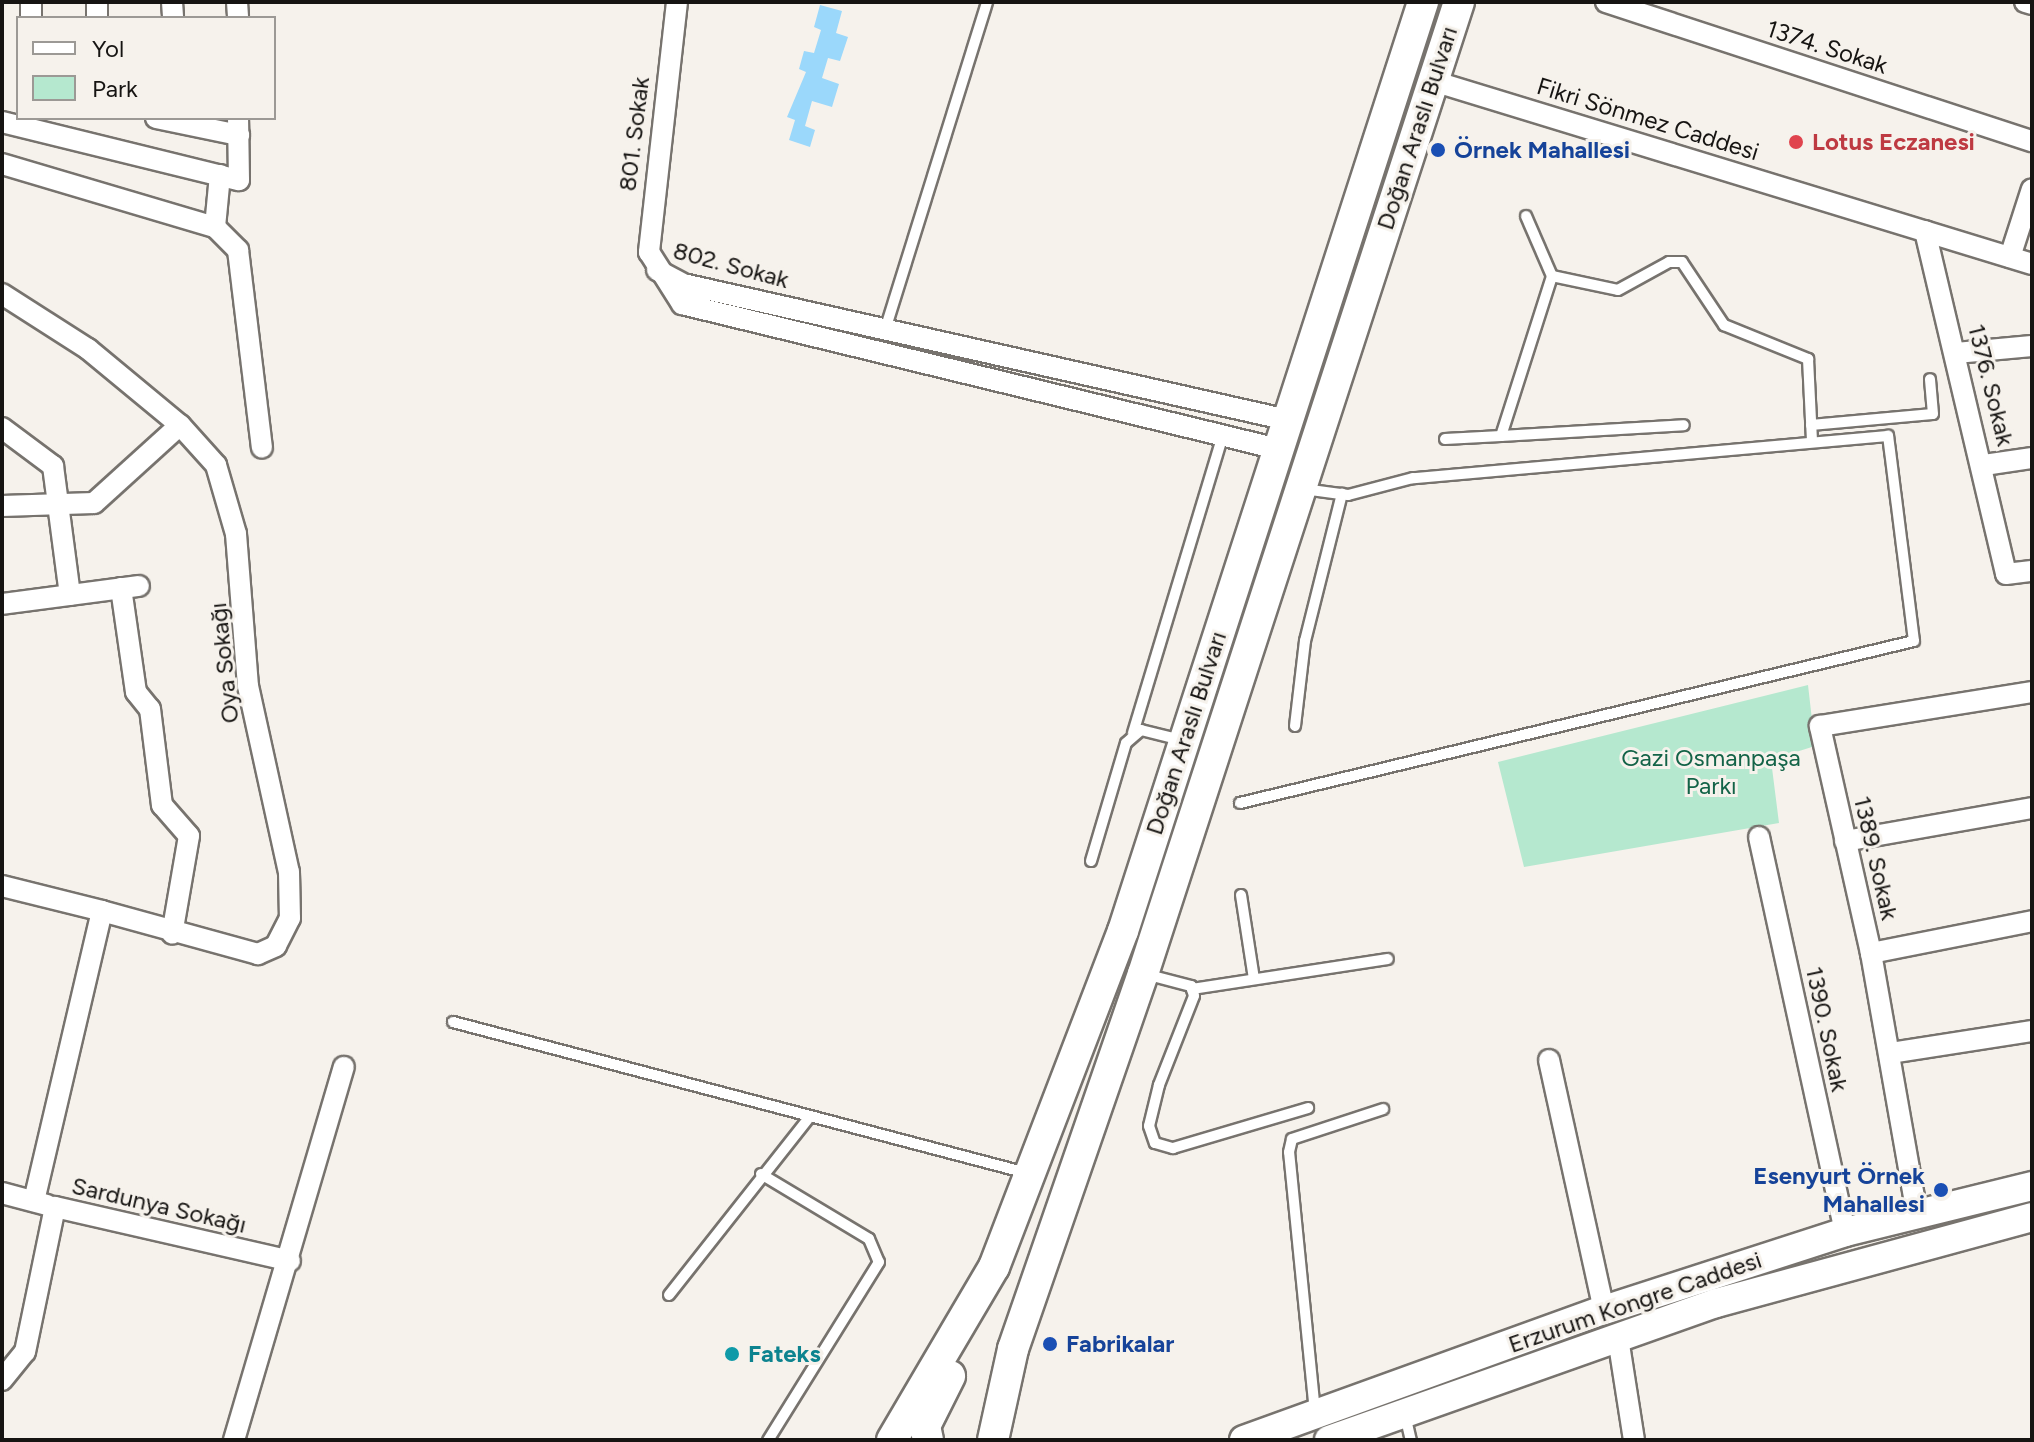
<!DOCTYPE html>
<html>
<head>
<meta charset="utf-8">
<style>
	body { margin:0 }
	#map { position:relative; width:2034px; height:1442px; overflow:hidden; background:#f6f2ec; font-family:Figtree,sans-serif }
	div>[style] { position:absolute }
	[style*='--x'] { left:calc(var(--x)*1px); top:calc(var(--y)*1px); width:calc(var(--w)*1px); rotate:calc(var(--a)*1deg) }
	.green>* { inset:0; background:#b5e8cf }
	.water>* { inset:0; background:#9bd8fb }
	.roads { filter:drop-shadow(2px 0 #77736e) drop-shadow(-2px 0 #77736e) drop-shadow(0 2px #77736e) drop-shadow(0 -2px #77736e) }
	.service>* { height:10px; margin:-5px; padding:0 5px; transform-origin:5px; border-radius:5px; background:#fff }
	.minor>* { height:20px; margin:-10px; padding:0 10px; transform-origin:10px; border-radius:10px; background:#fff }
	.secondary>* { height:28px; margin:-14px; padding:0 14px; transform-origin:14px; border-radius:14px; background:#fff }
	.primary>* { height:30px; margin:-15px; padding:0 15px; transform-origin:15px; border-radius:15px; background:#fff }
	.dots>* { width:22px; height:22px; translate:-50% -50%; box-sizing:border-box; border:4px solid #f6f2ec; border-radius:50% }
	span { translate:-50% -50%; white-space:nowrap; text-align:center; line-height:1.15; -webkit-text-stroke:6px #f6f2ec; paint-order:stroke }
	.street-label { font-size:24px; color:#161412 }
	.health-label { font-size:24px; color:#be3a42; font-weight:700 }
	.left { translate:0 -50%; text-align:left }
	.transit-label { font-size:24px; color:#164399; font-weight:700 }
	.right { translate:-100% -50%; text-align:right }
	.park-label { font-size:24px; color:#136347 }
	.culture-label { font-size:24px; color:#0d838f; font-weight:700 }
	.frame { position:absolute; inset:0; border:4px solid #161412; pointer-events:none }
	.legend { position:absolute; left:16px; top:16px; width:260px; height:104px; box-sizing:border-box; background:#f6f2ec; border:2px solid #9c9995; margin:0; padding:10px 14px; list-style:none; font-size:24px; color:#161412 }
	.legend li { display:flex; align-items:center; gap:16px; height:40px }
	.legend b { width:40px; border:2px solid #9c9995 }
</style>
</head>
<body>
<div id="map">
	<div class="green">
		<i style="clip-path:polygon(1808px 685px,1815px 746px,1771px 760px,1779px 823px,1524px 867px,1498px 762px)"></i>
	</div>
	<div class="water">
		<i style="clip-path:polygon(820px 5px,842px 11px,836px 33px,848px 37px,840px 61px,828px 58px,822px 78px,839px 84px,832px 107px,812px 101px,805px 126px,815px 130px,810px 147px,789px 140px,795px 120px,787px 117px,806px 72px,799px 69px,804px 51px,814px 53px,821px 30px,814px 27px)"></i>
	</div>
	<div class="roads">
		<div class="service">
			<i style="--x:1526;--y:216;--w:65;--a:66.6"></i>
			<i style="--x:885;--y:330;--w:343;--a:-72.7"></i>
			<i style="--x:1811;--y:425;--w:122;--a:-5.2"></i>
			<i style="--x:1933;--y:414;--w:35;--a:-95"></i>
			<i style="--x:1501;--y:436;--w:183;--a:-3.4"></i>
			<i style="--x:1445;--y:439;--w:56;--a:-3.1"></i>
			<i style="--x:1501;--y:436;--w:168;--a:-72.3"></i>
			<i style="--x:1552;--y:276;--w:67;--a:12"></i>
			<i style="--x:1618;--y:290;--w:58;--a:-28.8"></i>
			<i style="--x:1669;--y:262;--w:13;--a:0"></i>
			<i style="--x:1682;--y:262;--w:76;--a:56.3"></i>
			<i style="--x:1724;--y:325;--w:91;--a:22"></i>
			<i style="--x:1808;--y:359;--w:83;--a:87.2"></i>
			<i style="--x:1295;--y:726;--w:86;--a:-83.3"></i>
			<i style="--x:1305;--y:641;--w:152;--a:-75.9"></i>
			<i style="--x:1133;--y:733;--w:314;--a:-73.2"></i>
			<i style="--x:1240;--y:803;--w:693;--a:-13.52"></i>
			<i style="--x:1914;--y:641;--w:207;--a:-97.2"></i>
			<i style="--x:1888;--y:436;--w:477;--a:174.9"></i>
			<i style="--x:1413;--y:478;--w:67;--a:165.3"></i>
			<i style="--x:1348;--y:495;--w:45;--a:-172.4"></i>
			<i style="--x:1091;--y:861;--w:123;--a:-73.5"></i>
			<i style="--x:1126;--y:743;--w:20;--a:-41"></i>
			<i style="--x:1141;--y:730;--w:41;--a:14"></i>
			<i style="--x:1241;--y:895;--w:85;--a:81.2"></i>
			<i style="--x:1145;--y:974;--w:48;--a:14.6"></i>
			<i style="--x:1191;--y:986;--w:10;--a:73"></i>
			<i style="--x:1194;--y:996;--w:96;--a:111.5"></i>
			<i style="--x:1159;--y:1085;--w:42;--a:103.7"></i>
			<i style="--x:1149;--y:1126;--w:18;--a:71"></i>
			<i style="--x:1155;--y:1143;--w:19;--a:16"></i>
			<i style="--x:1173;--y:1148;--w:141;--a:-16.5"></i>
			<i style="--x:1192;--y:989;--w:198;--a:-8.7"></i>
			<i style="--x:453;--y:1022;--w:594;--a:14.74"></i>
			<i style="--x:761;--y:1174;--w:126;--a:31"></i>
			<i style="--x:869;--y:1239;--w:25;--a:67"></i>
			<i style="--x:879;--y:1262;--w:210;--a:121.9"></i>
			<i style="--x:669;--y:1295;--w:223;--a:-51.7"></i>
			<i style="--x:1315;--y:1412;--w:261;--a:-95.7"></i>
			<i style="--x:1289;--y:1152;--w:13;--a:-77"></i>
			<i style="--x:1292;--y:1139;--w:96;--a:-18.2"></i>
			<i style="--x:1405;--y:1415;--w:26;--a:77"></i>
		</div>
		<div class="minor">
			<i style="--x:97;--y:2;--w:16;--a:90"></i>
			<i style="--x:172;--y:2;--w:16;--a:86"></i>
			<i style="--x:237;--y:2;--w:16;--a:86"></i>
			<i style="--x:677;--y:2;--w:252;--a:96.4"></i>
			<i style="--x:649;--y:252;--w:62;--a:57.6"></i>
			<i style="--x:682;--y:304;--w:613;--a:13.67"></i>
			<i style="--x:1606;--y:2;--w:448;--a:18.1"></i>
			<i style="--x:2025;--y:2;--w:7;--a:16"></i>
			<i style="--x:31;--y:18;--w:16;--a:-90"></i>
			<i style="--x:1433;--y:81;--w:626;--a:16.99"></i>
			<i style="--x:156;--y:118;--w:85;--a:11.6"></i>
			<i style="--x:2;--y:122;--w:244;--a:13.8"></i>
			<i style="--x:239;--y:180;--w:62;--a:-90.9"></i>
			<i style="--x:2;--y:164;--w:222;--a:16.5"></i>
			<i style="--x:220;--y:175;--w:52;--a:95.5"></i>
			<i style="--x:215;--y:227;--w:33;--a:45"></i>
			<i style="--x:238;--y:250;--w:199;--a:83.1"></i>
			<i style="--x:1925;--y:231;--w:352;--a:76.7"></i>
			<i style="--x:2006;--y:574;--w:26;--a:-7"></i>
			<i style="--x:2010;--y:257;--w:71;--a:-72.1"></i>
			<i style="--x:657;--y:270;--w:30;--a:28"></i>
			<i style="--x:683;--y:284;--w:620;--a:12.67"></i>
			<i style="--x:2;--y:294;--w:102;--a:32.6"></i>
			<i style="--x:88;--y:349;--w:119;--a:39.6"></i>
			<i style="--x:180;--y:425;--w:54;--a:48"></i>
			<i style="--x:216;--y:465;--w:72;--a:73.8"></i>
			<i style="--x:236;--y:534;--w:152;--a:85.5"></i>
			<i style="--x:248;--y:686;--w:190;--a:77.6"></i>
			<i style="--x:289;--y:872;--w:46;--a:88.8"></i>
			<i style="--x:290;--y:918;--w:31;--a:117"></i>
			<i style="--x:276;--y:946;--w:20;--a:156"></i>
			<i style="--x:258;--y:954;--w:162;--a:-164.6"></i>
			<i style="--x:1956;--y:353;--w:76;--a:-5.3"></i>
			<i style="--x:2;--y:428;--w:64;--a:36.7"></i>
			<i style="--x:53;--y:466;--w:130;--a:82.5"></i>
			<i style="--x:1984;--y:465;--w:49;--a:-8.3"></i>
			<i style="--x:2;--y:506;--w:92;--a:-1.9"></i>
			<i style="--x:94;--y:503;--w:116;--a:-42.2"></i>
			<i style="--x:121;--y:588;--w:105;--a:81.8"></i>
			<i style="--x:136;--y:692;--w:22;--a:51"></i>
			<i style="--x:150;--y:709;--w:97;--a:82.9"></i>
			<i style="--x:162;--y:805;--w:41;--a:48.9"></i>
			<i style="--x:189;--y:836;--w:99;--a:99.8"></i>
			<i style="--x:2;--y:604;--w:138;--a:-7.5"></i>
			<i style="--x:1759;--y:837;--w:404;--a:77.7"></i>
			<i style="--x:1845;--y:841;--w:190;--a:-10"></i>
			<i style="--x:2;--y:886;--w:103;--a:14"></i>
			<i style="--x:102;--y:911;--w:298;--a:103.2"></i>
			<i style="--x:1871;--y:953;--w:164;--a:-11.2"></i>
			<i style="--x:1890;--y:1053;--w:144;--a:-8.8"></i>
			<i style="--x:1549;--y:1060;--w:256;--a:77.6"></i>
			<i style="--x:2;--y:1193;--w:47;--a:14.9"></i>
			<i style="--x:1917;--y:1214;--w:265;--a:-100"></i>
			<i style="--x:1871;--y:953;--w:233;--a:-102.7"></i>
			<i style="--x:1820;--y:726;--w:215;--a:-9.1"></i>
			<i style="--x:1618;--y:1338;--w:103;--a:81.1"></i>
			<i style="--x:2;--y:1380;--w:36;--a:-51"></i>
			<i style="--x:25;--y:1352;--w:148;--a:-78.3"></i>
			<i style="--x:55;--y:1207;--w:241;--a:12.9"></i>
			<i style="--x:234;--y:1440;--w:389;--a:-73.6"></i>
		</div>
		<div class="secondary">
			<i style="--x:1244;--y:1440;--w:383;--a:-19.9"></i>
			<i style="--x:1604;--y:1310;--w:253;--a:-17.9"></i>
			<i style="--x:1845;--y:1232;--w:193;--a:-13.8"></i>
			<i style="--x:1329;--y:1440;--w:411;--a:-19.5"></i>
			<i style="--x:1716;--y:1303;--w:327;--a:-15.2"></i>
		</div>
		<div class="primary">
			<i style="--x:892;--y:1440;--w:201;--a:-59.5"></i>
			<i style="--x:994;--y:1267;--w:360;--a:-69"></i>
			<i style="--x:1123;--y:931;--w:976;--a:-72.1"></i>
			<i style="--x:928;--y:1440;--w:14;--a:-102"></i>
			<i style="--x:925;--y:1426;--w:56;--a:-63.4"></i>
			<i style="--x:993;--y:1440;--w:93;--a:-77.6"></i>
			<i style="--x:1013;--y:1349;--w:397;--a:-70.9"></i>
			<i style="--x:1143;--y:974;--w:1022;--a:-71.99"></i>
		</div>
	</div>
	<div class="dots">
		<i style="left:1796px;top:142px;background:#e0444e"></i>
		<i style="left:1438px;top:150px;background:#1a4fb4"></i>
		<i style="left:1941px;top:1190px;background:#1a4fb4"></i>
		<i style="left:1050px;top:1344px;background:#1a4fb4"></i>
		<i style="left:732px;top:1354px;background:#0f9aa8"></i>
	</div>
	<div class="street-label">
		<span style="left:1827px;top:47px;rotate:18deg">1374. Sokak</span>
		<span style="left:1648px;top:119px;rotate:17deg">Fikri Sönmez Caddesi</span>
		<span style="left:1417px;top:128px;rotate:-72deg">Doğan Araslı Bulvarı</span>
		<span style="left:634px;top:134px;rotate:-83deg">801. Sokak</span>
		<span style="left:731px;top:265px;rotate:15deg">802. Sokak</span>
		<span style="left:1991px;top:385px;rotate:76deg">1376. Sokak</span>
		<span style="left:224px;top:663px;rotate:-96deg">Oya Sokağı</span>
		<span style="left:1186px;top:733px;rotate:-72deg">Doğan Araslı Bulvarı</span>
		<span style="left:1876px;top:858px;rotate:77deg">1389. Sokak</span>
		<span style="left:1827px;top:1029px;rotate:78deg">1390. Sokak</span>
		<span style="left:159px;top:1205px;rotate:13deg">Sardunya Sokağı</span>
		<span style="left:1635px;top:1302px;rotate:-19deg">Erzurum Kongre Caddesi</span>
	</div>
	<div class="health-label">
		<span class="left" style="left:1812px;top:142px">Lotus Eczanesi</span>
	</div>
	<div class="transit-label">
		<span class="left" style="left:1454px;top:150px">Örnek Mahallesi</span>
		<span class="right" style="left:1925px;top:1190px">Esenyurt Örnek<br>Mahallesi</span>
		<span class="left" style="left:1066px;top:1344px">Fabrikalar</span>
	</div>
	<div class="park-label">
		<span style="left:1711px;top:772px">Gazi Osmanpaşa<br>Parkı</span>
	</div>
	<div class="culture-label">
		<span class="left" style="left:748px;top:1354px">Fateks</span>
	</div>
	<div class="frame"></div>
	<ul class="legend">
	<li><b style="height:10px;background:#fff"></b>Yol</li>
	<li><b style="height:22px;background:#b5e8cf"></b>Park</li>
	</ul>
</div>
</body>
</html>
